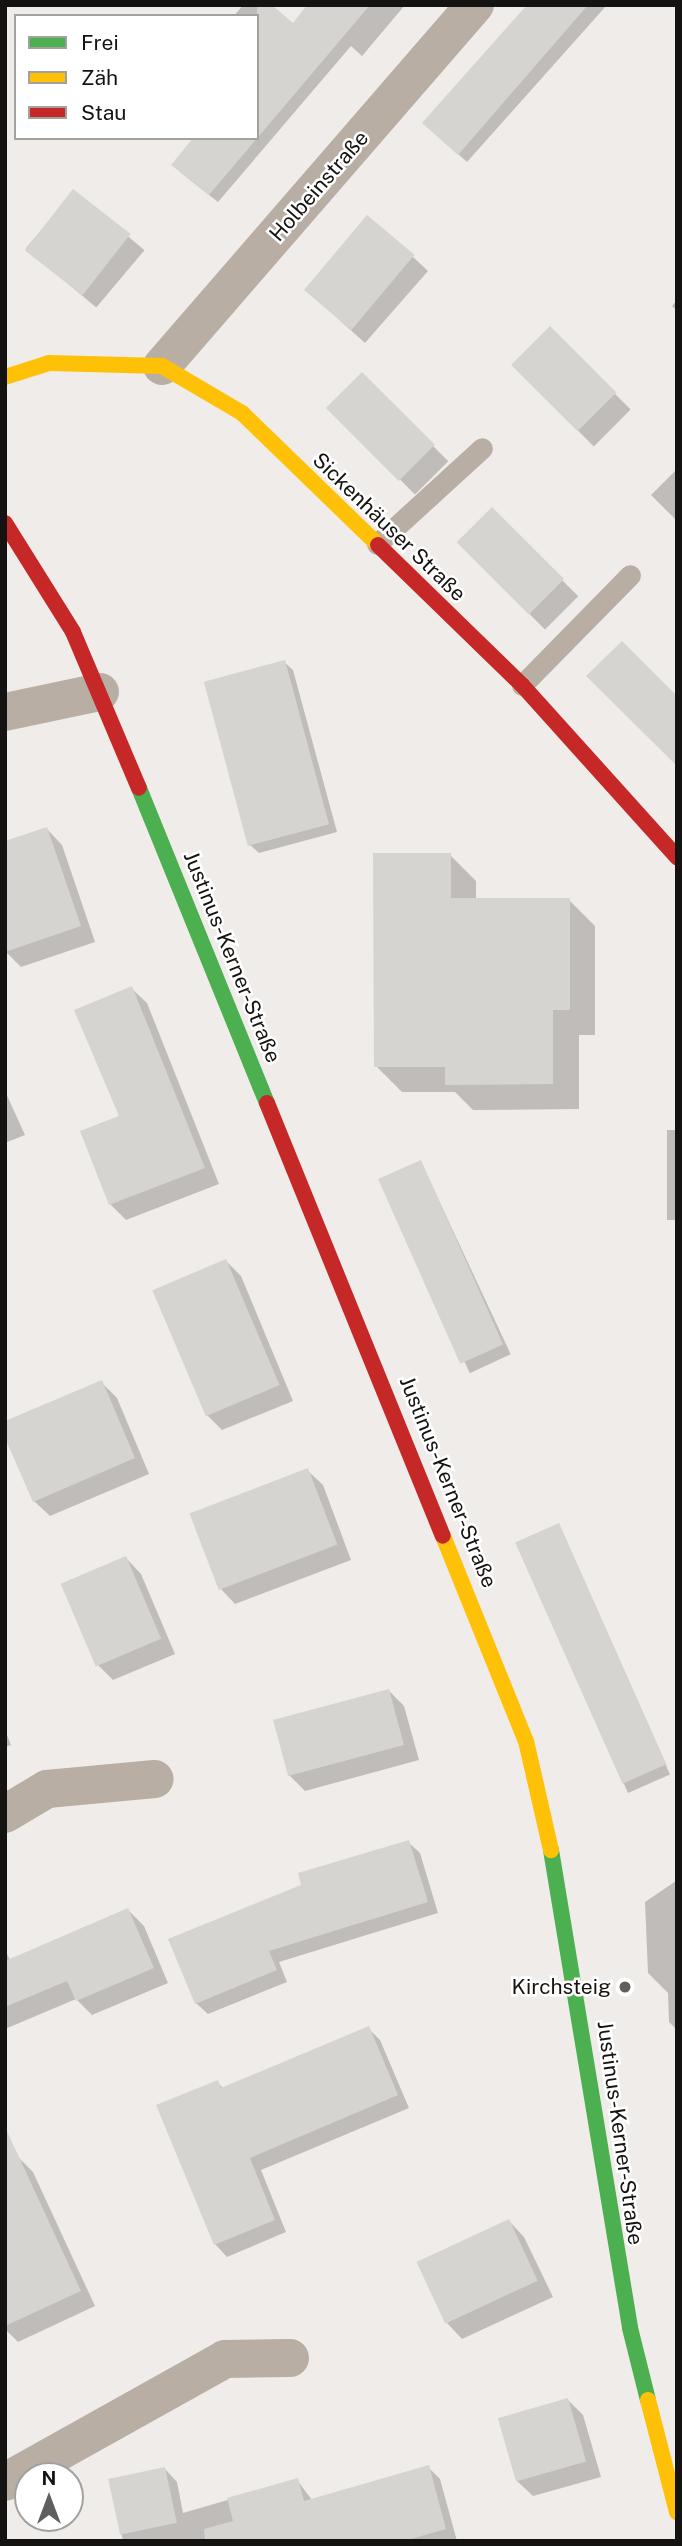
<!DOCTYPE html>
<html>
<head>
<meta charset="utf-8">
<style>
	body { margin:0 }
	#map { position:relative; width:682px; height:2546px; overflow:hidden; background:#efece9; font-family:"Public Sans",sans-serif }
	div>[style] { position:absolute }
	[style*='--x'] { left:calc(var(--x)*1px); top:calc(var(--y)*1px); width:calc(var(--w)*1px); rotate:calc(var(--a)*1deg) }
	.shadow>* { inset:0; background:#0003; transform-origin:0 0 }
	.building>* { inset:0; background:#d5d4d1; transform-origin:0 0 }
	.lane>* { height:21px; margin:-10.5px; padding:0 10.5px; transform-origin:10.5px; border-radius:10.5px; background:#b8aea4 }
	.street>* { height:38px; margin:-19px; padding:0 19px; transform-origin:19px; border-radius:19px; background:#b8aea4 }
	.fast>* { height:16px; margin:-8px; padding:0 8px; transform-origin:8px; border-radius:8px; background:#4caf50 }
	.slow>* { height:16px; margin:-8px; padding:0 8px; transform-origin:8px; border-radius:8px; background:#ffc107 }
	.jam>* { height:16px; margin:-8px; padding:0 8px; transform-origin:8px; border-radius:8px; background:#c62828 }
	.dots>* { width:19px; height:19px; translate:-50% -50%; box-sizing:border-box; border:4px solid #fff; border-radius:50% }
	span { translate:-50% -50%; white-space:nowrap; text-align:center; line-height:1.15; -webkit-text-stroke:5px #fff; paint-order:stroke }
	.street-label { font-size:21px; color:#151311 }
	.poi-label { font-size:21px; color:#151311 }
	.right { translate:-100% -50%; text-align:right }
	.frame { position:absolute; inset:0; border:7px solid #151311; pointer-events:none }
	.legend { position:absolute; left:14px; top:14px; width:245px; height:126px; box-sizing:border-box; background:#fff; border:2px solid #a1a1a0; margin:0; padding:9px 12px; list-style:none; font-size:21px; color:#151311 }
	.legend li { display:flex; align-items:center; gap:14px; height:35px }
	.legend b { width:35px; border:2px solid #a1a1a0 }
	.north { position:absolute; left:14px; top:2462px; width:70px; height:70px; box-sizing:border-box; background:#fff; border:2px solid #a1a1a0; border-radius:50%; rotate:0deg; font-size:19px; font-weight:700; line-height:28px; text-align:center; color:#151311 }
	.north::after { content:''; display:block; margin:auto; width:24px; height:32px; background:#615f5d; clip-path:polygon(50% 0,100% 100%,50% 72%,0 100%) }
</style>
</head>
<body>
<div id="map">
	<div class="shadow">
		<i style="clip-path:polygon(243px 5px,269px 5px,293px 25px,310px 5px,405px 5px,362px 56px,351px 46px,218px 202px,181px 173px,196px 138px,257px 138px,257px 16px,234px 16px)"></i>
		<i style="clip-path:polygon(529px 5px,607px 5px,467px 162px,432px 131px)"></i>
		<i style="left:74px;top:191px;width:92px;height:75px;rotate:40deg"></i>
		<i style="clip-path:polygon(412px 256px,428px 271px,365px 343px,305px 289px)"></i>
		<i style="clip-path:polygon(677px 300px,677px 311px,672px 306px)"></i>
		<i style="left:550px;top:329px;width:114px;height:52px;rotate:45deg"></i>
		<i style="left:362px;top:375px;width:122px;height:47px;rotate:45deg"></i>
		<i style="clip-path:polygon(677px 469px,677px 521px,651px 495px)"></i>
		<i style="left:492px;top:510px;width:122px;height:47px;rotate:45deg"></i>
		<i style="clip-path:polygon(284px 662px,293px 670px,337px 832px,259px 853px,250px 845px)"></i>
		<i style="clip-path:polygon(47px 829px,62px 845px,95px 942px,21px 967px,5px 951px)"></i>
		<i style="clip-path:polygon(450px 855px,476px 881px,476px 900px,569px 900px,595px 926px,595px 1035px,579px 1035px,579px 1109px,473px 1110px,455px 1092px,402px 1092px,376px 1066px)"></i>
		<i style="clip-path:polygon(131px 988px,147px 1003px,219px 1184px,126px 1220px,110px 1204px)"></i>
		<i style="clip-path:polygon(5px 1091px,25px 1135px,5px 1143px)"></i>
		<i style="left:667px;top:1130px;width:10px;height:90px"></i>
		<i style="left:421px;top:1162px;width:212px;height:45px;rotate:65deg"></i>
		<i style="clip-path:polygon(226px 1261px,241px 1276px,293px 1401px,222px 1430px,207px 1415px)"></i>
		<i style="clip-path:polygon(101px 1382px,117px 1398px,149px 1474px,50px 1516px,34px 1501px)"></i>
		<i style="clip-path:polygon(307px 1470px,323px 1485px,351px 1560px,235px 1604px,220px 1588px)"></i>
		<i style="left:559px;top:1525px;width:273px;height:46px;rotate:66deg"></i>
		<i style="clip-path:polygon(126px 1558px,141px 1574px,175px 1654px,113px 1680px,97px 1664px)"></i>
		<i style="clip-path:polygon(389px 1691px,404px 1706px,419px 1760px,305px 1791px,289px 1775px)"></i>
		<i style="clip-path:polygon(5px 1730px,11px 1745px,5px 1747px)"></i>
		<i style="clip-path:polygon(408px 1842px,420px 1853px,438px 1913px,279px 1962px,287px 1982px,208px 2014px,196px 2003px)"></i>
		<i style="clip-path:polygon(676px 1881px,677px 1882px,677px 2030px,669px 2022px,668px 1993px,648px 1973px,645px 1902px)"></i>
		<i style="clip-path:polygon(128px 1910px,144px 1926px,168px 1983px,92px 2015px,76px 1999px,5px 2029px,5px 1950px,10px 1960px)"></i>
		<i style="clip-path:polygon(368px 2028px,380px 2040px,409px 2108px,261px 2170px,286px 2232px,227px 2257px,215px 2244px,217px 2082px,224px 2089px)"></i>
		<i style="clip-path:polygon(18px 2157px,33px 2172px,95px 2306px,18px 2342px,5px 2329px,5px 2163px)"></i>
		<i style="clip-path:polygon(509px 2221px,524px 2237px,553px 2297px,462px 2339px,447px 2323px)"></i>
		<i style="clip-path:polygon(568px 2400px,583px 2415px,601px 2477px,533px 2496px,517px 2481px)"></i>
		<i style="clip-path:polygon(428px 2467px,440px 2479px,457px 2541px,123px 2541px,110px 2481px,165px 2469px,177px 2482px,183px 2513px,297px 2480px,312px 2500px)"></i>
	</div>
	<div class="building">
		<i style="clip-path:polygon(257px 5px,272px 5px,293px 23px,307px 5px,370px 5px,209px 195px,171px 165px,193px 138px,257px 138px)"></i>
		<i style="clip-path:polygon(527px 5px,588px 5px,458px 155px,422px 123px)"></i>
		<i style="left:73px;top:189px;width:73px;height:78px;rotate:38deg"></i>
		<i style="left:367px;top:215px;width:62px;height:98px;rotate:40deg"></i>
		<i style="left:550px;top:326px;width:94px;height:55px;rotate:45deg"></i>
		<i style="left:362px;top:372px;width:103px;height:51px;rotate:45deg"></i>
		<i style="left:492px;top:507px;width:102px;height:50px;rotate:45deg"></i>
		<i style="clip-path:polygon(622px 641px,677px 696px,677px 766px,586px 676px)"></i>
		<i style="left:285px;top:660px;width:170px;height:84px;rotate:75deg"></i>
		<i style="clip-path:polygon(47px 827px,81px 926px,5px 952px,5px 841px)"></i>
		<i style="clip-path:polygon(373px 853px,451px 853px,451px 898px,570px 898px,570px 1010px,553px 1010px,553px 1084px,445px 1085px,445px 1067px,374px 1067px)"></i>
		<i style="clip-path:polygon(132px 986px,205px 1168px,109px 1205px,80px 1131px,119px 1116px,74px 1010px)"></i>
		<i style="left:421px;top:1160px;width:202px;height:47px;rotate:66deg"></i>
		<i style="left:226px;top:1259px;width:137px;height:80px;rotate:67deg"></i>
		<i style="clip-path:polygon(102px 1380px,135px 1458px,33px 1502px,5px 1438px,5px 1421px)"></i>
		<i style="left:308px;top:1468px;width:82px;height:127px;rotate:69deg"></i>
		<i style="left:559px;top:1523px;width:264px;height:48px;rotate:66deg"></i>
		<i style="left:126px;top:1556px;width:90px;height:71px;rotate:67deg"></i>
		<i style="left:389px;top:1689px;width:58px;height:120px;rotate:75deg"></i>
		<i style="clip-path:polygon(409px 1840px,428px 1902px,269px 1951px,277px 1970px,195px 2004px,168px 1939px,301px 1885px,298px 1873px)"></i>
		<i style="clip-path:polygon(128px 1908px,154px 1968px,76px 2001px,67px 1981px,5px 2007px,5px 1961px)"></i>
		<i style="clip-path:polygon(369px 2026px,398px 2095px,250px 2158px,275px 2220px,214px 2245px,156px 2105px,218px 2080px,221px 2088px)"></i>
		<i style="clip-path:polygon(5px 2127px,81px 2291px,5px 2326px)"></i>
		<i style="left:509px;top:2219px;width:68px;height:102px;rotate:65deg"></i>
		<i style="left:568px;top:2398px;width:66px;height:73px;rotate:74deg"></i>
		<i style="clip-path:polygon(429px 2465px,446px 2529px,404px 2541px,205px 2541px,204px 2529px,233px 2521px,227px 2498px,298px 2478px,304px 2501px)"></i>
		<i style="left:165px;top:2467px;width:57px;height:58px;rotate:78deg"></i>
	</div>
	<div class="lane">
		<i style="--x:377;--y:544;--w:142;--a:-42.4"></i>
		<i style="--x:522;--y:685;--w:154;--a:-45.5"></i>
	</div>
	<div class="street">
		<i style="--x:162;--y:366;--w:478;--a:-49.1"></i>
		<i style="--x:5;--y:712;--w:97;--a:-11.9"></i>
		<i style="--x:5;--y:1814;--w:49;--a:-30.8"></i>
		<i style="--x:47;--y:1789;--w:108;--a:-5.3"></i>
		<i style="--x:5;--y:2482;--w:252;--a:-29.2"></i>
		<i style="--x:225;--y:2359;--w:65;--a:-0.9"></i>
	</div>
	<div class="fast">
		<i style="--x:139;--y:788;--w:340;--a:67.9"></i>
		<i style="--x:551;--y:1850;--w:484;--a:80.6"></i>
		<i style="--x:630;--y:2328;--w:74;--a:76"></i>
	</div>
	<div class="slow">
		<i style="--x:5;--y:377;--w:46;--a:-17.7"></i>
		<i style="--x:49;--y:363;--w:113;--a:1.5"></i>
		<i style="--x:162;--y:366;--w:93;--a:30.4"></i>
		<i style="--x:242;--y:413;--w:190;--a:44.1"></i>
		<i style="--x:443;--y:1536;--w:221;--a:68"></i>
		<i style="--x:526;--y:1741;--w:112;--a:77.1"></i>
		<i style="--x:648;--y:2400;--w:116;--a:75.5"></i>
	</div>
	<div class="jam">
		<i style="--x:5;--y:523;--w:128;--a:58"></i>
		<i style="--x:73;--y:632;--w:169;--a:67.1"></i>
		<i style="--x:378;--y:545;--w:201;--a:44.2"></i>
		<i style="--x:522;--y:685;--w:232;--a:48"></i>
		<i style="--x:267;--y:1103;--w:467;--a:67.9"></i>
	</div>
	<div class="dots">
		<i style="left:625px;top:1987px;background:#615f5d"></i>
	</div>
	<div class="street-label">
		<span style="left:319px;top:186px;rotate:-49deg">Holbeinstraße</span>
		<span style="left:389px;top:527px;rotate:44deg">Sickenhäuser Straße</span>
		<span style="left:232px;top:957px;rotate:68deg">Justinus-Kerner-Straße</span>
		<span style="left:448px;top:1482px;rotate:68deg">Justinus-Kerner-Straße</span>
		<span style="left:620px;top:2133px;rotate:82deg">Justinus-Kerner-Straße</span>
	</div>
	<div class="poi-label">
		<span class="right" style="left:611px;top:1987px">Kirchsteig</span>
	</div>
	<div class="frame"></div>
	<ul class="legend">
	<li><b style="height:9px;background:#4caf50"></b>Frei</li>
	<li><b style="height:9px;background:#ffc107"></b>Zäh</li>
	<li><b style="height:9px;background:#c62828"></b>Stau</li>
	</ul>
	<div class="north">N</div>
</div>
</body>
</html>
